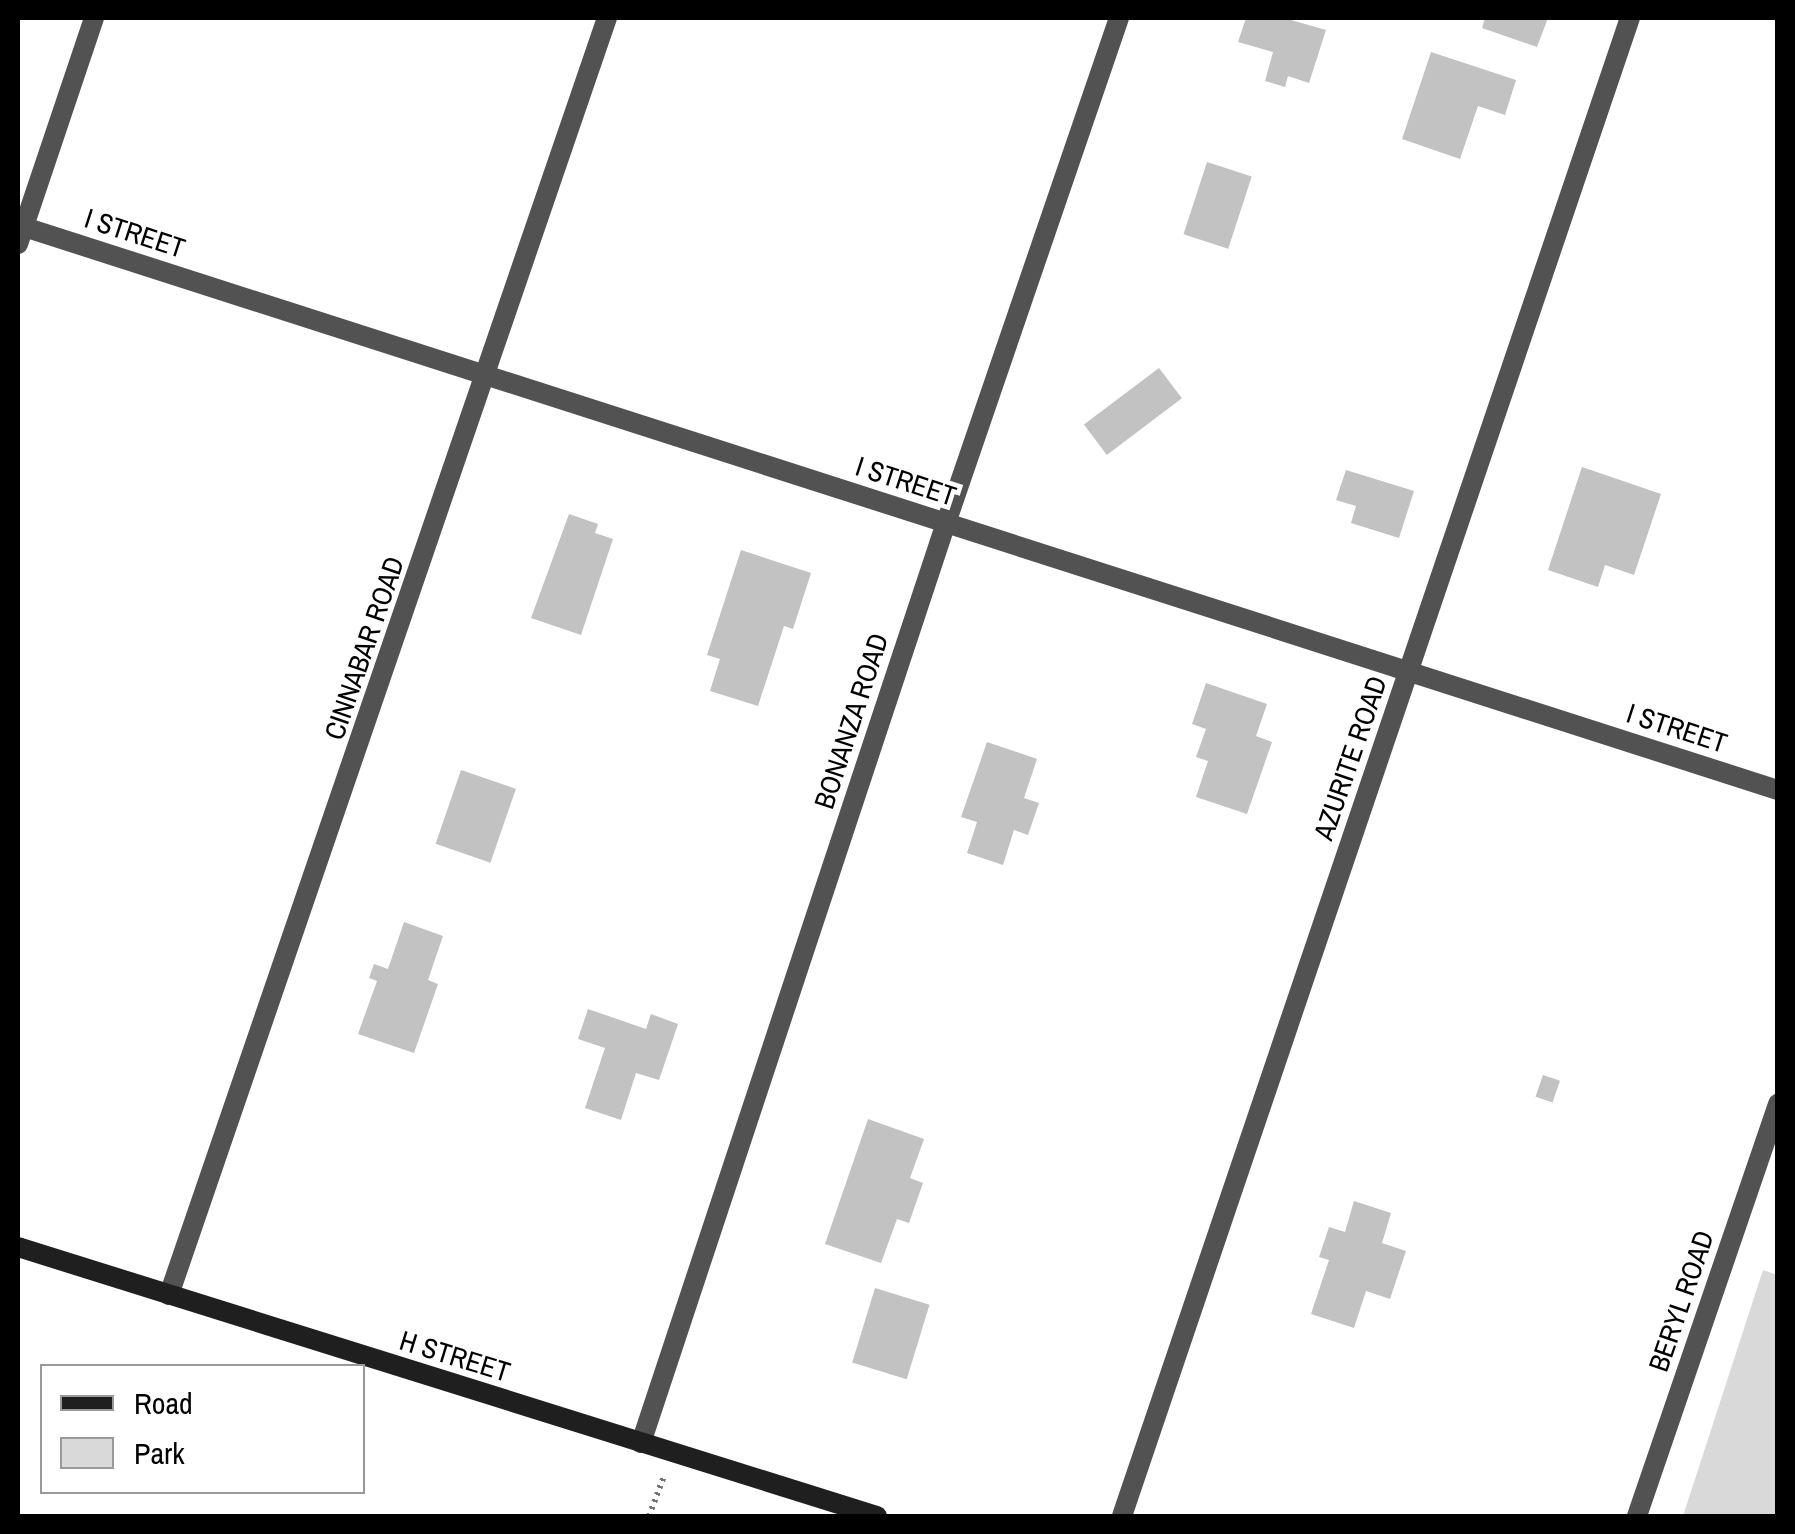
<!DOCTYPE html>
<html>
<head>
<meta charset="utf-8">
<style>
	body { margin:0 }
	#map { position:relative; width:1795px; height:1534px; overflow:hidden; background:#fff; font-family:"Archivo Narrow",sans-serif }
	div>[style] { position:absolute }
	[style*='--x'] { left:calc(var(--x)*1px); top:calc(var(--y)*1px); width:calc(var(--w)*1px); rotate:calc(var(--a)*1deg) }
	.green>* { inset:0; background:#d9d9d9 }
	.building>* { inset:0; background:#c2c2c2; transform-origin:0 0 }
	.path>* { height:6px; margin-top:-3px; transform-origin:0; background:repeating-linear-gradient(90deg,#747474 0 2.5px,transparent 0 7.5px) }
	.street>* { height:20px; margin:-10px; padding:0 10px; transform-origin:10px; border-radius:10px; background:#525252 }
	.secondary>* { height:20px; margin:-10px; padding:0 10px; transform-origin:10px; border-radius:10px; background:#1f1f1f }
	span { translate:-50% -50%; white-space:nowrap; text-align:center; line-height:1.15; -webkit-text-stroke:9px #fff; paint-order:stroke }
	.street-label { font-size:28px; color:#000 }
	.frame { position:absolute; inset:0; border:20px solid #000; pointer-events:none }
	.legend { position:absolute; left:40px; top:1364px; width:325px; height:130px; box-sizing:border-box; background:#fff; border:2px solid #999; margin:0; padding:12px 18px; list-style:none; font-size:30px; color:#000 }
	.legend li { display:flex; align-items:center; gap:20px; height:50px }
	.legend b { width:50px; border:2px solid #999 }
</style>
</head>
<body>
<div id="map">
	<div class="green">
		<i style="clip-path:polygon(1763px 1270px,1777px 1275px,1777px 1516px,1683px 1516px)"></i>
	</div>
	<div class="building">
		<i style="clip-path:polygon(1246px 18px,1284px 18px,1326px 30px,1309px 83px,1288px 76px,1285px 87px,1265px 81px,1273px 52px,1238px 42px)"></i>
		<i style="clip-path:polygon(1485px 18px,1548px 18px,1537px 47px,1482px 28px)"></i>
		<i style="clip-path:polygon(1431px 52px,1516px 80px,1505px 115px,1478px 106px,1460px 159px,1402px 139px)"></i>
		<i style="left:1207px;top:162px;width:47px;height:76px;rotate:18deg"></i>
		<i style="left:1159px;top:368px;width:38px;height:94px;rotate:53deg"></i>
		<i style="clip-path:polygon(1582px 467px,1661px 494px,1634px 575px,1605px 565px,1598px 587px,1548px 570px)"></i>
		<i style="clip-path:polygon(1346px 470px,1414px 491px,1399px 538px,1351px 523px,1356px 506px,1336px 500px)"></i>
		<i style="clip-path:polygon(569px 514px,598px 524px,595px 533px,613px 539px,581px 635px,531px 618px)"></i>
		<i style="clip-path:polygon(741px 550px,811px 573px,793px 629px,784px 626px,758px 706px,710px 691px,720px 659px,707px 655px)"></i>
		<i style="clip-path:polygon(1206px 683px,1267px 704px,1256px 736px,1272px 742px,1247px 814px,1196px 797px,1208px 761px,1196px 757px,1206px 729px,1192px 724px)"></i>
		<i style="clip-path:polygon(987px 742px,1037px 759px,1024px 798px,1039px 803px,1028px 835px,1014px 830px,1003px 865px,967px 853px,977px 822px,961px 817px)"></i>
		<i style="left:461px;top:770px;width:58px;height:78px;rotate:19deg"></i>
		<i style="clip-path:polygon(404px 922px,443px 936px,428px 980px,438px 984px,414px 1053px,358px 1034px,377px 981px,369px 978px,374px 964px,388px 969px)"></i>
		<i style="clip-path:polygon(588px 1009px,646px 1029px,651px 1014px,678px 1024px,659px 1080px,636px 1073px,621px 1120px,585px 1108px,605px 1048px,578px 1039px)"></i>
		<i style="left:1543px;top:1075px;width:18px;height:23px;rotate:19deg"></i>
		<i style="clip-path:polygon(868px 1119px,924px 1139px,910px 1178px,923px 1183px,909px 1223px,897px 1219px,881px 1263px,825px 1244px)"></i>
		<i style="clip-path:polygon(1354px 1201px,1391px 1213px,1382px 1243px,1406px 1251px,1390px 1299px,1366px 1291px,1354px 1328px,1311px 1314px,1329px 1260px,1319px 1257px,1329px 1227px,1345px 1232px)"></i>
		<i style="left:875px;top:1288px;width:57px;height:78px;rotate:17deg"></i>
	</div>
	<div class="path">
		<i style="--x:649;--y:1516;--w:43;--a:-69.4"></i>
	</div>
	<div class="street">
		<i style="--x:18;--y:225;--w:1848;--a:17.8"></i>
		<i style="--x:18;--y:244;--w:238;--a:-71.4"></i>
		<i style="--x:169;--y:1295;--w:1350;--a:-71.07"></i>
		<i style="--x:641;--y:1443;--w:969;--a:-71.66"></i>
		<i style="--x:946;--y:523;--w:534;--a:-71.09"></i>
		<i style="--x:1122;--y:1516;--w:1582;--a:-71.27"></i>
		<i style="--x:1637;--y:1516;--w:436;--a:-71.1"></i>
	</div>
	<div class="secondary">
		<i style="--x:18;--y:1247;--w:900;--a:17.39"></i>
	</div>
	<div class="street-label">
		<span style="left:135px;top:233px;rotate:18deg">I STREET</span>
		<span style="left:906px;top:481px;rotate:18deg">I STREET</span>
		<span style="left:364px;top:648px;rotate:-71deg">CINNABAR ROAD</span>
		<span style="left:851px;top:721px;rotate:-72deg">BONANZA ROAD</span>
		<span style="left:1677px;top:728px;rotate:18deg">I STREET</span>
		<span style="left:1350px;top:758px;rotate:-71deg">AZURITE ROAD</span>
		<span style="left:1681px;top:1301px;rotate:-71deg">BERYL ROAD</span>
		<span style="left:455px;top:1356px;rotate:17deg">H STREET</span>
	</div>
	<div class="frame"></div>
	<ul class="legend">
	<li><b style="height:12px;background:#1f1f1f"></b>Road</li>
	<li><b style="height:28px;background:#d9d9d9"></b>Park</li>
	</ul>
</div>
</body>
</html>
